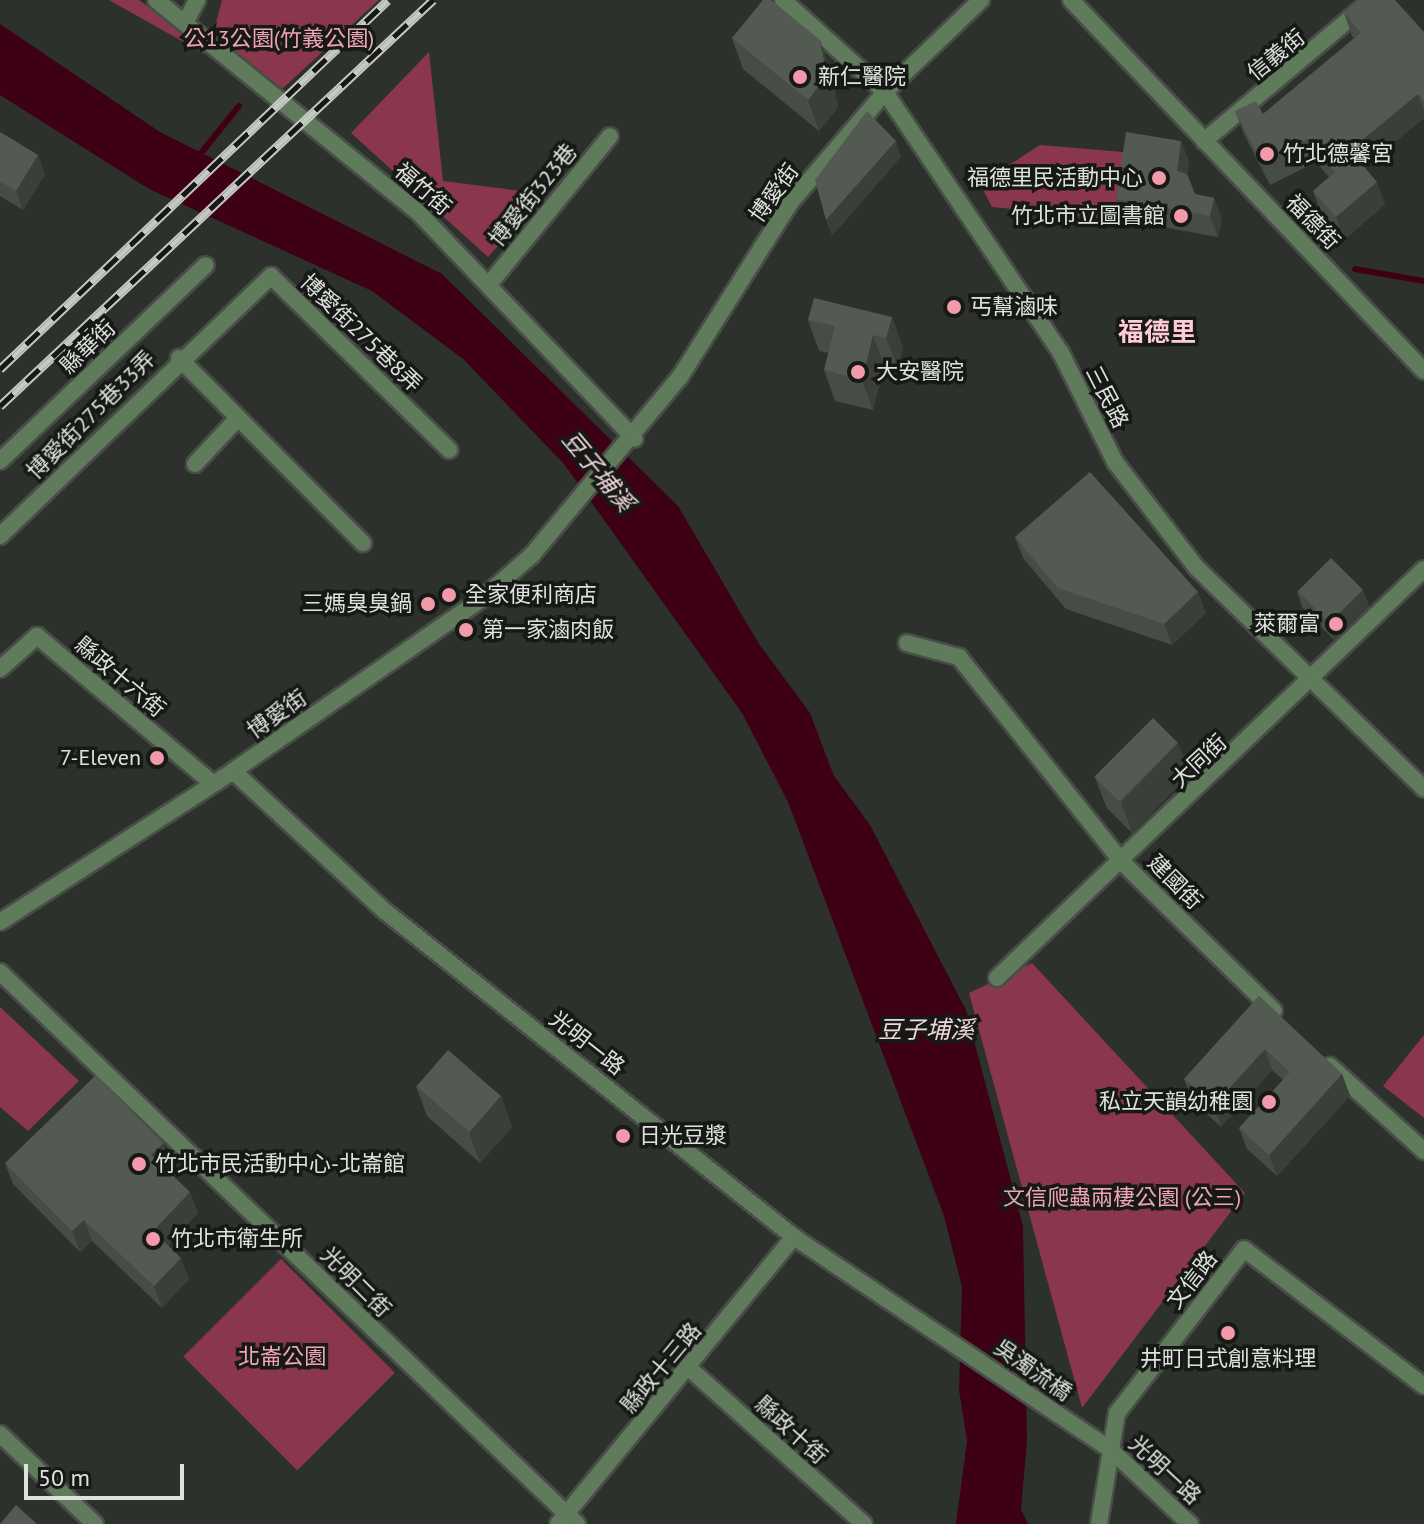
<!DOCTYPE html>
<html>
<head>
<meta charset="utf-8">
<style>
	body { margin:0 }
	#map { position:relative; width:1424px; height:1524px; overflow:hidden; background:#2c322b; font-family:"PT Sans","Noto Sans TC",sans-serif }
	div>[style] { position:absolute }
	[style*='--x'] { left:calc(var(--x)*1px); top:calc(var(--y)*1px); width:calc(var(--w)*1px); rotate:calc(var(--a)*1deg) }
	.green>* { inset:0; background:#8a364d; transform-origin:0 0 }
	.water>* { inset:0; background:#3e0015 }
	.stream>* { height:6px; margin:-3px; padding:0 3px; transform-origin:3px; border-radius:3px; background:#3e0015 }
	.roads { filter:drop-shadow(2px 0 #484e47) drop-shadow(-2px 0 #484e47) drop-shadow(0 2px #484e47) drop-shadow(0 -2px #484e47) }
	.minor>* { height:16px; margin:-8px; padding:0 8px; transform-origin:8px; border-radius:8px; background:#607b5c }
	.tertiary>* { height:16px; margin:-8px; padding:0 8px; transform-origin:8px; border-radius:8px; background:#607b5c }
	.rail>* { height:9px; margin-top:-4.5px; transform-origin:0; background:repeating-linear-gradient(90deg,#161916 0 18px,#c5c9c4 0 36px); box-sizing:border-box; border-block:2px solid #c5c9c4 }
	.wall>* { inset:0; background:#474d46 }
	.shaded-wall>* { inset:0; background:#3a3f39 }
	.building>* { inset:0; background:#535a51; transform-origin:0 0 }
	.dots>* { width:22px; height:22px; translate:-50% -50%; box-sizing:border-box; border:4px solid #161916; border-radius:50% }
	span { translate:-50% -50%; white-space:nowrap; text-align:center; line-height:1.15; -webkit-text-stroke:7px #161916; paint-order:stroke }
	.park-label { font-size:22px; color:#f1a5b4 }
	.street-label { font-size:22px; color:#dee2dd }
	.poi-label { font-size:22px; color:#dee2dd }
	.left { translate:0 -50%; text-align:left }
	.right { translate:-100% -50%; text-align:right }
	.water-label { font-size:24px; color:#f0d5da; font-style:italic }
	.quarter-label { font-size:26px; color:#ffcbd5; font-weight:700 }
	.scale { position:absolute; left:24px; top:1464px; width:160px; height:36px; box-sizing:border-box; border:4px solid #dee2dd; border-top:0; padding-left:10px; font-size:24px; line-height:28px; white-space:nowrap; color:#dee2dd; -webkit-text-stroke:6px #161916; paint-order:stroke }
</style>
</head>
<body>
<div id="map">
	<div class="green">
		<i style="clip-path:polygon(109px 0,139px 0,235px 71px)"></i>
		<i style="clip-path:polygon(222px 0,379px 0,282px 89px,212px 38px)"></i>
		<i style="clip-path:polygon(429px 52px,443px 181px,545px 194px,488px 257px,351px 133px)"></i>
		<i style="clip-path:polygon(1040px 145px,1134px 153px,1123px 220px,992px 207px,972px 169px,1009px 165px)"></i>
		<i style="clip-path:polygon(1032px 963px,1245px 1193px,1082px 1408px,969px 993px)"></i>
		<i style="clip-path:polygon(0 1007px,79px 1081px,28px 1131px,0 1107px)"></i>
		<i style="clip-path:polygon(1424px 1035px,1424px 1118px,1383px 1086px)"></i>
		<i style="left:281px;top:1259px;width:161px;height:138px;rotate:45deg"></i>
	</div>
	<div class="water">
		<i style="clip-path:polygon(0 24px,160px 132px,442px 274px,678px 506px,759px 644px,810px 713px,834px 776px,870px 825px,966px 1010px,1023px 1226px,1027px 1441px,1021px 1509px,1028px 1524px,956px 1524px,967px 1441px,959px 1390px,962px 1287px,944px 1216px,788px 802px,742px 713px,564px 464px,463px 359px,372px 291px,149px 189px,0 95px)"></i>
	</div>
	<div class="stream">
		<i style="--x:197;--y:158;--w:67;--a:-51.1"></i>
		<i style="--x:1355;--y:269;--w:70;--a:9.9"></i>
	</div>
	<div class="roads">
		<div class="minor">
			<i style="--x:156;--y:0;--w:336;--a:39"></i>
			<i style="--x:417;--y:211;--w:315;--a:46.3"></i>
			<i style="--x:1071;--y:0;--w:512;--a:46.42"></i>
			<i style="--x:186;--y:21;--w:24;--a:-62"></i>
			<i style="--x:1204;--y:141;--w:219;--a:-40"></i>
			<i style="--x:491;--y:282;--w:188;--a:-50.8"></i>
			<i style="--x:179;--y:358;--w:261;--a:45.2"></i>
			<i style="--x:0;--y:461;--w:284;--a:-43.6"></i>
			<i style="--x:195;--y:464;--w:63;--a:-46.9"></i>
			<i style="--x:0;--y:536;--w:376;--a:-43.8"></i>
			<i style="--x:271;--y:276;--w:249;--a:44.3"></i>
			<i style="--x:907;--y:643;--w:54;--a:15.1"></i>
			<i style="--x:959;--y:657;--w:260;--a:51.5"></i>
			<i style="--x:1121;--y:861;--w:214;--a:44.4"></i>
			<i style="--x:0;--y:669;--w:50;--a:-41.7"></i>
			<i style="--x:37;--y:636;--w:229;--a:40"></i>
			<i style="--x:0;--y:972;--w:799;--a:43.73"></i>
			<i style="--x:997;--y:978;--w:591;--a:-43.77"></i>
			<i style="--x:1330;--y:1066;--w:127;--a:42.1"></i>
			<i style="--x:690;--y:1369;--w:233;--a:41.7"></i>
			<i style="--x:0;--y:1434;--w:131;--a:43.5"></i>
			<i style="--x:558;--y:1524;--w:372;--a:-50.6"></i>
			<i style="--x:1099;--y:1524;--w:112;--a:-80.8"></i>
			<i style="--x:1117;--y:1413;--w:207;--a:-52.2"></i>
			<i style="--x:1244;--y:1249;--w:226;--a:37.3"></i>
		</div>
		<div class="tertiary">
			<i style="--x:783;--y:0;--w:137;--a:42"></i>
			<i style="--x:885;--y:92;--w:315;--a:56"></i>
			<i style="--x:1061;--y:353;--w:122;--a:63.6"></i>
			<i style="--x:1115;--y:462;--w:133;--a:52.4"></i>
			<i style="--x:1196;--y:567;--w:318;--a:44.2"></i>
			<i style="--x:233;--y:771;--w:208;--a:42.7"></i>
			<i style="--x:386;--y:912;--w:522;--a:38.54"></i>
			<i style="--x:794;--y:1237;--w:381;--a:33.9"></i>
			<i style="--x:1110;--y:1449;--w:110;--a:43.2"></i>
			<i style="--x:0;--y:922;--w:278;--a:-32.9"></i>
			<i style="--x:233;--y:771;--w:305;--a:-34.7"></i>
			<i style="--x:484;--y:597;--w:64;--a:-41.2"></i>
			<i style="--x:532;--y:555;--w:231;--a:-50.3"></i>
			<i style="--x:680;--y:377;--w:206;--a:-57.7"></i>
			<i style="--x:790;--y:203;--w:146;--a:-49.4"></i>
			<i style="--x:885;--y:92;--w:133;--a:-43.8"></i>
		</div>
	</div>
	<div class="rail">
		<i style="--x:0;--y:369;--w:535;--a:-43.56"></i>
		<i style="--x:0;--y:406;--w:594;--a:-43.16"></i>
	</div>
	<div class="wall">
		<i style="clip-path:polygon(1344px 13px,1424px 32px,1424px 118px,1365px 167px,1385px 204px,1344px 240px,1321px 213px,1313px 191px,1329px 177px,1316px 162px,1270px 185px,1244px 134px,1235px 111px,1263px 114px,1354px 38px,1352px 36px)"></i>
		<i style="clip-path:polygon(732px 38px,831px 71px,838px 107px,819px 131px,743px 69px)"></i>
		<i style="clip-path:polygon(0 132px,38px 155px,45px 174px,23px 210px,0 196px)"></i>
		<i style="clip-path:polygon(1181px 141px,1189px 162px,1187px 174px,1195px 194px,1214px 198px,1222px 219px,1218px 237px,1123px 220px,1116px 199px)"></i>
		<i style="clip-path:polygon(892px 317px,903px 348px,898px 369px,884px 366px,873px 410px,835px 401px,824px 370px,829px 353px,819px 351px,808px 320px)"></i>
		<i style="clip-path:polygon(1015px 537px,1206px 613px,1172px 645px,1066px 609px,1023px 558px)"></i>
		<i style="clip-path:polygon(1363px 590px,1369px 606px,1334px 640px,1302px 607px,1297px 591px)"></i>
		<i style="clip-path:polygon(1178px 743px,1190px 774px,1132px 833px,1107px 808px,1095px 778px)"></i>
		<i style="clip-path:polygon(1259px 996px,1342px 1074px,1350px 1096px,1277px 1176px,1247px 1149px,1239px 1128px,1283px 1080px,1272px 1070px,1221px 1127px,1192px 1100px,1184px 1079px)"></i>
		<i style="clip-path:polygon(416px 1086px,501px 1096px,512px 1127px,480px 1163px,427px 1116px)"></i>
		<i style="clip-path:polygon(163px 1143px,171px 1164px,166px 1169px,198px 1213px,168px 1245px,189px 1279px,162px 1308px,92px 1241px,80px 1252px,13px 1184px,5px 1163px)"></i>
	</div>
	<div class="shaded-wall">
		<i style="clip-path:polygon(820px 40px,831px 71px,838px 107px,819px 131px,808px 100px)"></i>
		<i style="clip-path:polygon(1418px 94px,1424px 111px,1424px 118px,1358px 173px,1350px 150px)"></i>
		<i style="clip-path:polygon(896px 141px,901px 157px,832px 236px,826px 220px)"></i>
		<i style="clip-path:polygon(1181px 141px,1189px 162px,1185px 192px,1177px 171px)"></i>
		<i style="clip-path:polygon(38px 155px,45px 174px,23px 210px,16px 191px)"></i>
		<i style="clip-path:polygon(1377px 182px,1385px 204px,1344px 240px,1336px 217px)"></i>
		<i style="clip-path:polygon(1214px 198px,1222px 219px,1218px 237px,1210px 216px)"></i>
		<i style="clip-path:polygon(892px 317px,903px 348px,898px 369px,886px 338px)"></i>
		<i style="clip-path:polygon(873px 335px,884px 366px,873px 410px,862px 380px)"></i>
		<i style="clip-path:polygon(1363px 590px,1369px 606px,1334px 640px,1328px 624px)"></i>
		<i style="clip-path:polygon(1198px 592px,1206px 613px,1172px 645px,1164px 624px)"></i>
		<i style="clip-path:polygon(1178px 743px,1190px 774px,1132px 833px,1121px 802px)"></i>
		<i style="clip-path:polygon(1265px 1049px,1272px 1070px,1221px 1127px,1214px 1105px)"></i>
		<i style="clip-path:polygon(1342px 1074px,1350px 1096px,1277px 1176px,1269px 1155px)"></i>
		<i style="clip-path:polygon(501px 1096px,512px 1127px,480px 1163px,469px 1132px)"></i>
		<i style="clip-path:polygon(163px 1143px,171px 1164px,159px 1176px,151px 1155px)"></i>
		<i style="clip-path:polygon(190px 1192px,198px 1213px,161px 1252px,153px 1231px)"></i>
		<i style="clip-path:polygon(84px 1220px,92px 1241px,80px 1252px,72px 1231px)"></i>
		<i style="clip-path:polygon(181px 1258px,189px 1279px,162px 1308px,154px 1286px)"></i>
	</div>
	<div class="building">
		<i style="clip-path:polygon(763px 0,771px 0,820px 40px,827px 76px,808px 100px,732px 38px)"></i>
		<i style="clip-path:polygon(1359px 0,1395px 0,1424px 32px,1424px 101px,1418px 94px,1350px 150px,1377px 182px,1336px 217px,1313px 191px,1335px 172px,1307px 139px,1262px 163px,1235px 111px,1256px 101px,1263px 114px,1361px 33px,1344px 13px)"></i>
		<i style="clip-path:polygon(867px 111px,896px 141px,826px 220px,815px 180px)"></i>
		<i style="clip-path:polygon(0 132px,38px 155px,16px 191px,0 181px)"></i>
		<i style="clip-path:polygon(1126px 132px,1181px 141px,1177px 171px,1187px 174px,1195px 194px,1214px 198px,1210px 216px,1116px 199px)"></i>
		<i style="clip-path:polygon(814px 298px,892px 317px,886px 338px,873px 335px,862px 380px,824px 370px,835px 326px,808px 320px)"></i>
		<i style="clip-path:polygon(1090px 472px,1198px 592px,1164px 624px,1058px 588px,1015px 537px)"></i>
		<i style="left:1331px;top:558px;width:45px;height:47px;rotate:45deg"></i>
		<i style="left:1153px;top:718px;width:35px;height:83px;rotate:45deg"></i>
		<i style="clip-path:polygon(1259px 996px,1342px 1074px,1269px 1155px,1239px 1128px,1290px 1072px,1265px 1049px,1214px 1105px,1184px 1079px)"></i>
		<i style="left:448px;top:1050px;width:70px;height:48px;rotate:41deg"></i>
		<i style="clip-path:polygon(96px 1075px,163px 1143px,151px 1155px,190px 1192px,153px 1231px,181px 1258px,154px 1286px,84px 1220px,72px 1231px,5px 1163px)"></i>
		<i style="clip-path:polygon(16px 1505px,37px 1524px,0 1524px)"></i>
	</div>
	<div class="dots">
		<i style="left:800px;top:77px;background:#f29aac"></i>
		<i style="left:1267px;top:154px;background:#f29aac"></i>
		<i style="left:1159px;top:178px;background:#f29aac"></i>
		<i style="left:1181px;top:216px;background:#f29aac"></i>
		<i style="left:954px;top:307px;background:#f29aac"></i>
		<i style="left:858px;top:372px;background:#f29aac"></i>
		<i style="left:449px;top:595px;background:#f29aac"></i>
		<i style="left:428px;top:604px;background:#f29aac"></i>
		<i style="left:1336px;top:624px;background:#f29aac"></i>
		<i style="left:466px;top:630px;background:#f29aac"></i>
		<i style="left:157px;top:758px;background:#f29aac"></i>
		<i style="left:1269px;top:1102px;background:#f29aac"></i>
		<i style="left:623px;top:1136px;background:#f29aac"></i>
		<i style="left:139px;top:1164px;background:#f29aac"></i>
		<i style="left:153px;top:1239px;background:#f29aac"></i>
		<i style="left:1228px;top:1333px;background:#f29aac"></i>
	</div>
	<div class="park-label">
		<span style="left:279px;top:39px">公13公園(竹義公園)</span>
		<span style="left:1122px;top:1198px">文信爬蟲兩棲公園 (公三)</span>
		<span style="left:282px;top:1357px">北崙公園</span>
	</div>
	<div class="street-label">
		<span style="left:1276px;top:55px;rotate:-39deg">信義街</span>
		<span style="left:423px;top:189px;rotate:41deg">福竹街</span>
		<span style="left:774px;top:193px;rotate:-54deg">博愛街</span>
		<span style="left:533px;top:195px;rotate:-51deg">博愛街323巷</span>
		<span style="left:1313px;top:222px;rotate:46deg">福德街</span>
		<span style="left:361px;top:333px;rotate:44deg">博愛街275巷8弄</span>
		<span style="left:88px;top:347px;rotate:-44deg">縣華街</span>
		<span style="left:1107px;top:397px;rotate:63deg">三民路</span>
		<span style="left:91px;top:415px;rotate:-45deg">博愛街275巷33弄</span>
		<span style="left:120px;top:677px;rotate:40deg">縣政十六街</span>
		<span style="left:277px;top:714px;rotate:-35deg">博愛街</span>
		<span style="left:1199px;top:761px;rotate:-43deg">大同街</span>
		<span style="left:1175px;top:882px;rotate:45deg">建國街</span>
		<span style="left:587px;top:1043px;rotate:38deg">光明一路</span>
		<span style="left:1192px;top:1280px;rotate:-52deg">文信路</span>
		<span style="left:356px;top:1282px;rotate:45deg">光明二街</span>
		<span style="left:661px;top:1368px;rotate:-50deg">縣政十三路</span>
		<span style="left:1033px;top:1370px;rotate:35deg">吳濁流橋</span>
		<span style="left:791px;top:1430px;rotate:42deg">縣政十街</span>
		<span style="left:1165px;top:1470px;rotate:43deg">光明一路</span>
	</div>
	<div class="poi-label">
		<span class="left" style="left:818px;top:77px">新仁醫院</span>
		<span class="left" style="left:1283px;top:154px">竹北德馨宮</span>
		<span class="right" style="left:1143px;top:178px">福德里民活動中心</span>
		<span class="right" style="left:1165px;top:216px">竹北市立圖書館</span>
		<span class="left" style="left:970px;top:307px">丐幫滷味</span>
		<span class="left" style="left:876px;top:372px">大安醫院</span>
		<span class="left" style="left:465px;top:595px">全家便利商店</span>
		<span class="right" style="left:412px;top:604px">三媽臭臭鍋</span>
		<span class="right" style="left:1320px;top:624px">萊爾富</span>
		<span class="left" style="left:482px;top:630px">第一家滷肉飯</span>
		<span class="right" style="left:141px;top:758px">7-Eleven</span>
		<span class="right" style="left:1253px;top:1102px">私立天韻幼稚園</span>
		<span class="left" style="left:639px;top:1136px">日光豆漿</span>
		<span class="left" style="left:155px;top:1164px">竹北市民活動中心-北崙館</span>
		<span class="left" style="left:171px;top:1239px">竹北市衛生所</span>
		<span style="left:1228px;top:1359px">井町日式創意料理</span>
	</div>
	<div class="water-label">
		<span style="left:598px;top:471px;rotate:50deg">豆子埔溪</span>
		<span style="left:926px;top:1030px">豆子埔溪</span>
	</div>
	<div class="quarter-label">
		<span style="left:1157px;top:332px">福德里</span>
	</div>
	<div class="scale">50 m</div>
</div>
</body>
</html>
